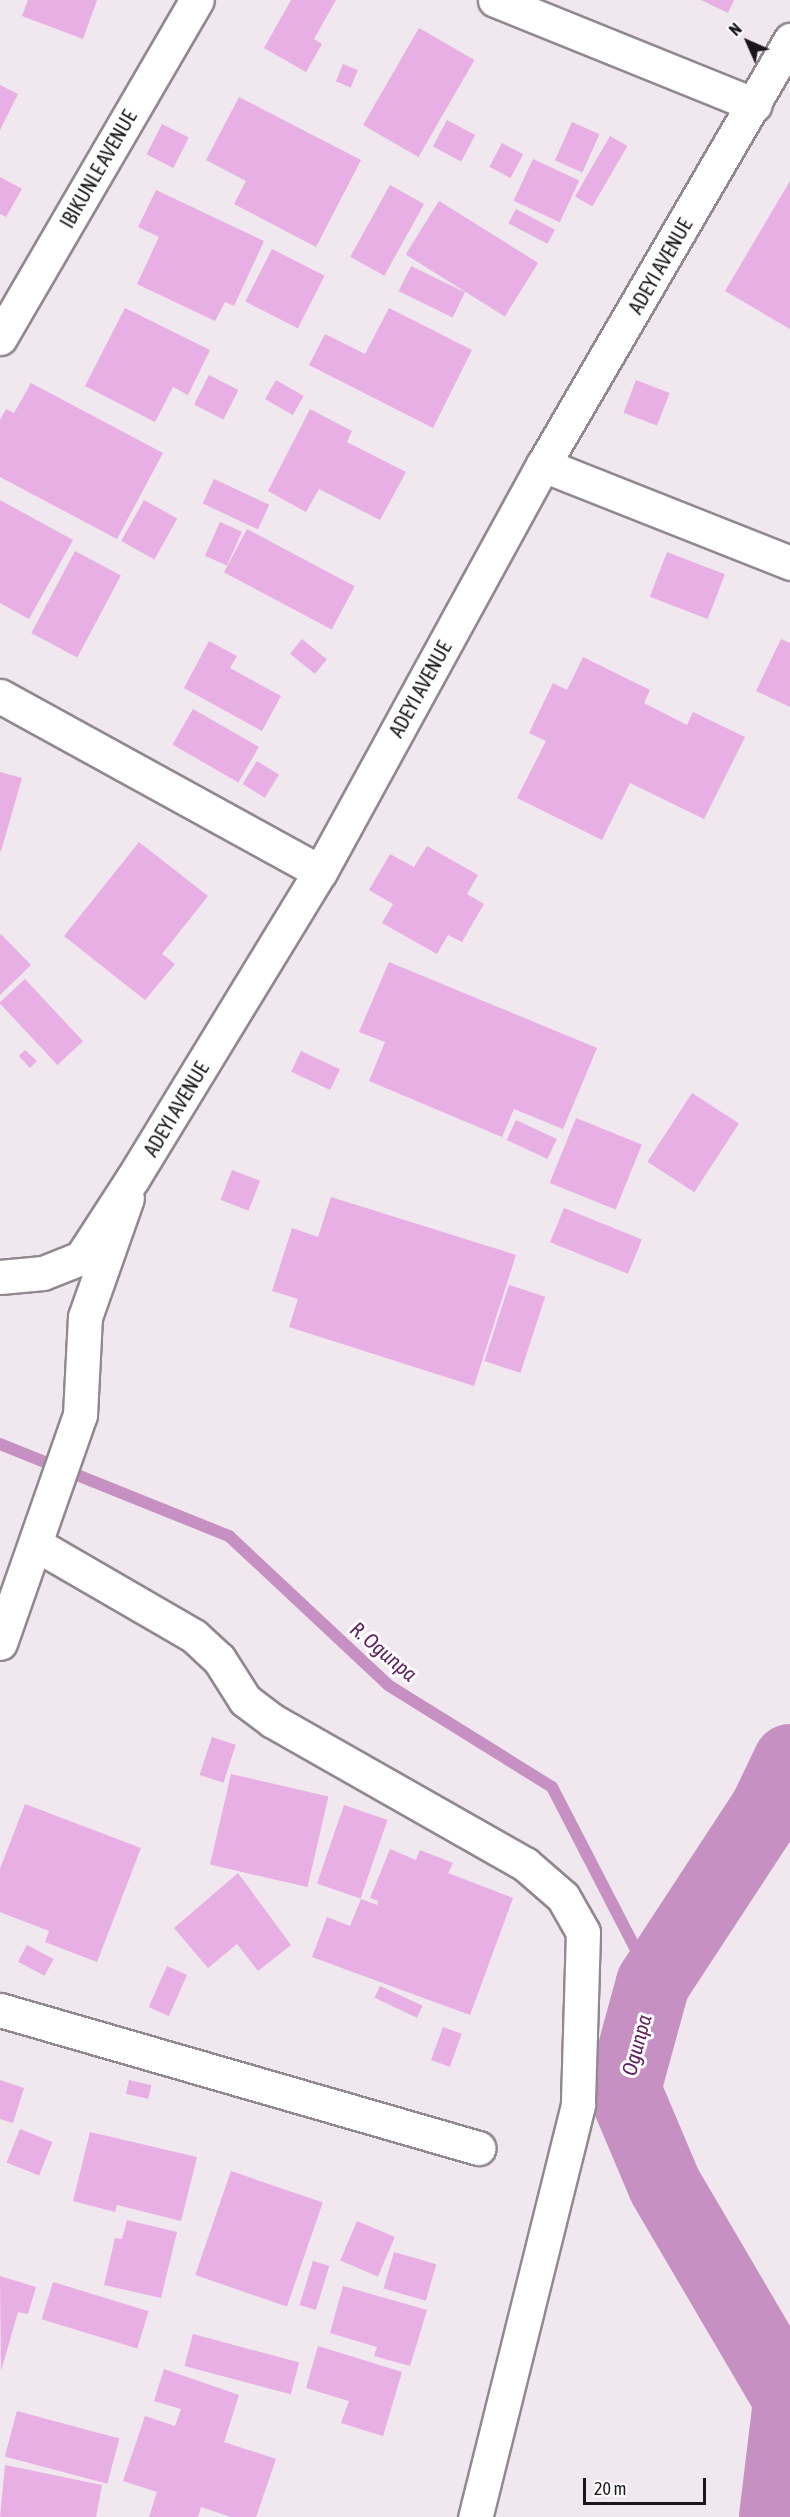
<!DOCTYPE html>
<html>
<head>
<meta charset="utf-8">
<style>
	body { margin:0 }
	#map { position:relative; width:790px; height:2517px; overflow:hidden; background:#f0e7ef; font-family:"Asap Condensed",sans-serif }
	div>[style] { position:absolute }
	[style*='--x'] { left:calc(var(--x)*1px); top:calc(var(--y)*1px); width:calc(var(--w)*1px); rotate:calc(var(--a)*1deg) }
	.stream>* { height:12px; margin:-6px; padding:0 6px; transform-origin:6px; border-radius:6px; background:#c690c3 }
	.river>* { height:74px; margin:-37px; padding:0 37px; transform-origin:37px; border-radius:37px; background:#c690c3 }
	.building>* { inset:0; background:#e7afe3; transform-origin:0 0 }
	.roads { filter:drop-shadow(2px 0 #918890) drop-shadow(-2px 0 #918890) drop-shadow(0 2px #918890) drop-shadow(0 -2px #918890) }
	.street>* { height:33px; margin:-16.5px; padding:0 16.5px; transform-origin:16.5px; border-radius:16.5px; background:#fff }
	.secondary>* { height:33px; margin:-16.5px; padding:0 16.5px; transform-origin:16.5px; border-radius:16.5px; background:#fff }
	span { translate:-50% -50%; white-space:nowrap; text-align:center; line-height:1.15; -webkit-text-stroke:6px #fff; paint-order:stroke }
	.street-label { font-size:20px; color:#1a1619 }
	.water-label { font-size:21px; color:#61215f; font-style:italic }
	.north { position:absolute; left:718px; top:12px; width:60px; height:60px; -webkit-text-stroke:4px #fff; paint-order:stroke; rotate:315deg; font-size:16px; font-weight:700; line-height:24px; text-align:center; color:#1a1619 }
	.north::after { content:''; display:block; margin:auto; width:21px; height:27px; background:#1a1619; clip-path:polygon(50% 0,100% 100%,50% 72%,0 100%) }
	.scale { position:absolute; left:583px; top:2478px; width:123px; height:27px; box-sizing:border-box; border:3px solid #1a1619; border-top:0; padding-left:8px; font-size:18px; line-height:21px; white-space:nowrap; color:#1a1619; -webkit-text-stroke:4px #fff; paint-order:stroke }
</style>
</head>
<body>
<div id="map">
	<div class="stream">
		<i style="--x:0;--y:1444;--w:247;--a:21.9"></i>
		<i style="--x:229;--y:1536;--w:218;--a:43.1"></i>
		<i style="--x:388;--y:1685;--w:193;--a:31.9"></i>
		<i style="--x:552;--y:1787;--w:220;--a:62.7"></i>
	</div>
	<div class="river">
		<i style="--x:790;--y:1761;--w:53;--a:115.6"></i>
		<i style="--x:767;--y:1809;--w:208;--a:123.2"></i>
		<i style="--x:653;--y:1983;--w:110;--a:105.3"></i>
		<i style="--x:624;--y:2089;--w:105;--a:67.1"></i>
		<i style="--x:665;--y:2186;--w:247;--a:59.6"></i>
		<i style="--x:776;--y:2517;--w:116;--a:-83.1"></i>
	</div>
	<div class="building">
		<i style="clip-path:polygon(28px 0,97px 0,83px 39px,22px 16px)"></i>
		<i style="clip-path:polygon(291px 0,336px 0,314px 39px,322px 44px,306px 72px,264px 48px)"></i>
		<i style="clip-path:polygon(701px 0,734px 0,728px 13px)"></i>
		<i style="left:419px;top:28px;width:64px;height:112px;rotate:30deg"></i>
		<i style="left:343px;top:64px;width:16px;height:19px;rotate:22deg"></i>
		<i style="clip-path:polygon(0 85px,18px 94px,0 130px)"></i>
		<i style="clip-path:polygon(239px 97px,361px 160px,316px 247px,234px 204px,246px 181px,206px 160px)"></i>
		<i style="left:447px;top:120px;width:32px;height:30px;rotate:28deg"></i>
		<i style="left:572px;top:122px;width:30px;height:42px;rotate:24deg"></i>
		<i style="left:162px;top:124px;width:30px;height:34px;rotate:27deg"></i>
		<i style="left:610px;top:136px;width:20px;height:70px;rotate:30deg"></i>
		<i style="left:502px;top:143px;width:24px;height:27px;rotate:28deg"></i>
		<i style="left:533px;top:159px;width:51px;height:46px;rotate:25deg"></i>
		<i style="clip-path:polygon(0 177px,22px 189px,6px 217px,0 214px)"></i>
		<i style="clip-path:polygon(790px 181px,790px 329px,725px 291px)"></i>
		<i style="left:390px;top:185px;width:39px;height:82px;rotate:29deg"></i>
		<i style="clip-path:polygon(156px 190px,264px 241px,234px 306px,225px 302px,215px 321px,137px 284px,159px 237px,138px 227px)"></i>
		<i style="left:439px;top:201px;width:117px;height:63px;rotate:32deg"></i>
		<i style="left:516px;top:209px;width:44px;height:16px;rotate:28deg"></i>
		<i style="left:272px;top:249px;width:59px;height:59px;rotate:27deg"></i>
		<i style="left:411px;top:266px;width:60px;height:28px;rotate:26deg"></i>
		<i style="clip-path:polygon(125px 308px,210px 350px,188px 395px,173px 387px,155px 422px,85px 386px)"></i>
		<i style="clip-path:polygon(389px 308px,472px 350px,433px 428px,309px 365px,325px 334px,365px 354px)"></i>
		<i style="left:209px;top:375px;width:33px;height:33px;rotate:27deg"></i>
		<i style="left:276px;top:380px;width:32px;height:22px;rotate:30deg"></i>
		<i style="left:636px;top:380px;width:36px;height:35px;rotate:21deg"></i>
		<i style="clip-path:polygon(31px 383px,163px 453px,117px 539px,0 477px,0 420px,6px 409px,14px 413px)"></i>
		<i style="clip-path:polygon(310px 409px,352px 431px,347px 442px,406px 472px,380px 520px,319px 489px,306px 512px,268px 491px)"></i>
		<i style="left:214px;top:479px;width:61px;height:27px;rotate:25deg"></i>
		<i style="clip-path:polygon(0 500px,73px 540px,29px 619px,0 603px)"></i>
		<i style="left:144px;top:500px;width:38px;height:47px;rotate:29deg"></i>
		<i style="left:220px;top:522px;width:24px;height:37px;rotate:24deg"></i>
		<i style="left:247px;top:529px;width:122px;height:49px;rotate:28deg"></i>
		<i style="left:75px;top:551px;width:52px;height:93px;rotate:28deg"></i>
		<i style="left:667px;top:552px;width:62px;height:48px;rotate:21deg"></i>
		<i style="left:302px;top:639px;width:32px;height:19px;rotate:39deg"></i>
		<i style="clip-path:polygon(781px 639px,790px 643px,790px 707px,756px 691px)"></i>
		<i style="clip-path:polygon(209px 641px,237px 656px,230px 668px,281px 696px,262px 731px,184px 688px)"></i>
		<i style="clip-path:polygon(583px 657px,650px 690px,644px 703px,687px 725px,693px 712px,745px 737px,704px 819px,630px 783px,602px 840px,517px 798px,546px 741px,529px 733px,553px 683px,567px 690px)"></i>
		<i style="left:193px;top:709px;width:76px;height:41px;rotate:30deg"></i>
		<i style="left:257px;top:761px;width:26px;height:27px;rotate:32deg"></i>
		<i style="clip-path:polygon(0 772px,22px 778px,1px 851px,0 851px)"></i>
		<i style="clip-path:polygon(139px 842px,208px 896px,162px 954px,175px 964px,145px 1000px,64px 936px)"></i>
		<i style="clip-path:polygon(427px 846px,478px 875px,467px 894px,484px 904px,462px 942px,448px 935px,437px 954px,382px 923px,393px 904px,369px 890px,390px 854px,414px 867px)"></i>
		<i style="clip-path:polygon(1px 934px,31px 965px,0 995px,0 935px)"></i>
		<i style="clip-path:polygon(389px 962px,597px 1048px,563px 1129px,514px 1109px,502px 1137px,369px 1081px,385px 1042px,359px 1032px)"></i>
		<i style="left:25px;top:979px;width:85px;height:35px;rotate:47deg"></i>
		<i style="clip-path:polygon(25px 1050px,37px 1061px,30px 1068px,19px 1056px)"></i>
		<i style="left:301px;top:1051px;width:43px;height:23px;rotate:25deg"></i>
		<i style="left:692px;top:1093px;width:56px;height:82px;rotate:33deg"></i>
		<i style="left:576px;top:1118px;width:71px;height:70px;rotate:22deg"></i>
		<i style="left:516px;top:1120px;width:45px;height:22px;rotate:25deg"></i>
		<i style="left:232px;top:1170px;width:30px;height:32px;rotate:21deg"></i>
		<i style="clip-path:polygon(331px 1197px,516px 1255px,474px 1386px,289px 1327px,298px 1299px,272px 1291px,292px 1228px,318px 1237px)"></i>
		<i style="left:564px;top:1208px;width:84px;height:37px;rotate:22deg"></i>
		<i style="left:509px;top:1285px;width:38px;height:80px;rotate:18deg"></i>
		<i style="left:212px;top:1737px;width:25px;height:40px;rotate:18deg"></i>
		<i style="left:231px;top:1774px;width:100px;height:93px;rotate:13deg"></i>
		<i style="clip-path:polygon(25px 1804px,141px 1848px,97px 1962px,45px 1942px,49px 1931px,0 1912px,0 1869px)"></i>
		<i style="left:344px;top:1805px;width:46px;height:83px;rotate:19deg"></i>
		<i style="clip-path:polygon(390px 1849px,416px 1860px,420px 1850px,453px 1863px,448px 1873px,513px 1898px,470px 2015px,312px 1957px,327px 1917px,350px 1926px,361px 1899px,377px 1905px,378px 1901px,370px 1898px)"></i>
		<i style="clip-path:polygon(238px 1873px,291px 1945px,258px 1971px,237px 1944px,208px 1968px,174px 1928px)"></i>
		<i style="left:27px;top:1945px;width:30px;height:19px;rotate:28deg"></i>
		<i style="left:167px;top:1966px;width:22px;height:45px;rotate:24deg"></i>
		<i style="left:380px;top:1986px;width:47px;height:13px;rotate:25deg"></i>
		<i style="left:443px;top:2027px;width:20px;height:35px;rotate:20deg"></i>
		<i style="clip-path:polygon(0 2080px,24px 2088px,13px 2123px,0 2119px)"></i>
		<i style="left:129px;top:2080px;width:23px;height:14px;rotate:13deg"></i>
		<i style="left:20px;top:2129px;width:35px;height:36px;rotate:22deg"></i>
		<i style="clip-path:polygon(90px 2132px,197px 2157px,181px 2221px,117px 2205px,115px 2212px,73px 2201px)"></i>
		<i style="left:231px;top:2171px;width:97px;height:110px;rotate:19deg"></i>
		<i style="clip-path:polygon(127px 2220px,177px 2232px,161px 2298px,104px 2285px,115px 2238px,122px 2239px)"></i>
		<i style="left:357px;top:2221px;width:41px;height:43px;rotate:23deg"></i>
		<i style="left:394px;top:2252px;width:44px;height:38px;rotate:16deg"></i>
		<i style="left:313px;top:2261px;width:17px;height:46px;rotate:17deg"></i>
		<i style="clip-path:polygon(0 2276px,36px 2287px,28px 2314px,18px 2312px,1px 2371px)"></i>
		<i style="left:53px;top:2282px;width:100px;height:39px;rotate:17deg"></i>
		<i style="clip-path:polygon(343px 2286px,427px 2310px,410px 2366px,374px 2356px,377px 2347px,330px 2333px)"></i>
		<i style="left:193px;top:2334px;width:110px;height:33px;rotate:15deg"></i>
		<i style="clip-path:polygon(318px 2346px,402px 2372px,383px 2436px,341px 2423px,349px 2401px,306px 2388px)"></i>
		<i style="clip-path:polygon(164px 2369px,239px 2395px,224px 2442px,276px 2459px,256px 2517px,231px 2517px,201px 2507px,198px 2517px,149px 2517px,157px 2492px,123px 2481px,145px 2416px,175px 2426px,181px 2409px,154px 2401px)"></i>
		<i style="left:17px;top:2411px;width:106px;height:47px;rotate:15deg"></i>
		<i style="clip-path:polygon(5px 2465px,102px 2485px,96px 2517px,0 2517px)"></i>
	</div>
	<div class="roads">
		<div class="street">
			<i style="--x:495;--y:0;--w:280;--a:22"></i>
			<i style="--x:0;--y:338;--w:391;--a:-59.8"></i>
			<i style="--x:543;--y:465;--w:266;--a:21.6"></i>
			<i style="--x:0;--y:696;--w:365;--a:28.8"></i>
			<i style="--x:37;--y:1545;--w:181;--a:30.1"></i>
			<i style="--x:194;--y:1636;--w:34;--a:43"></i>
			<i style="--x:219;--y:1659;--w:49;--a:57.6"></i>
			<i style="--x:245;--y:1700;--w:35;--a:37"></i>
			<i style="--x:273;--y:1721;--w:290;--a:29.6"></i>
			<i style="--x:525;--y:1864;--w:50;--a:41"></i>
			<i style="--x:563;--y:1897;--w:40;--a:60.3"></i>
			<i style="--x:583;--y:1932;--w:173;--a:91.7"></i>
			<i style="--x:578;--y:2105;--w:425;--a:104"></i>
			<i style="--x:0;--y:1643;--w:242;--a:-70.7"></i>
			<i style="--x:80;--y:1415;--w:98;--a:-87.1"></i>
			<i style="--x:85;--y:1317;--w:126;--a:-70.6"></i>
			<i style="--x:0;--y:2010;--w:498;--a:16.1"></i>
		</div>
		<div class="secondary">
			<i style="--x:0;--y:1277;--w:43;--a:-5.3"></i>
			<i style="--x:43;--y:1273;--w:41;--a:-21.5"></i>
			<i style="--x:81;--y:1258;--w:95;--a:-57"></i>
			<i style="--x:133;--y:1178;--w:359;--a:-58.6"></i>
			<i style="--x:320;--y:872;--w:464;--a:-61.3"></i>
			<i style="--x:543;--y:465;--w:492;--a:-59.8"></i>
		</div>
	</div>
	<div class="street-label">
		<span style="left:98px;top:169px;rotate:-60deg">IBIKUNLE AVENUE</span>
		<span style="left:660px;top:266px;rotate:-60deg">ADEYI AVENUE</span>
		<span style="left:420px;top:689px;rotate:-61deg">ADEYI AVENUE</span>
		<span style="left:176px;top:1109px;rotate:-59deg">ADEYI AVENUE</span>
	</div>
	<div class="water-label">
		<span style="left:384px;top:1651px;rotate:40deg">R. Ogunpa</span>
		<span style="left:636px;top:2045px;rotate:-75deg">Ogunpa</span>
	</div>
	<div class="north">N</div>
	<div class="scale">20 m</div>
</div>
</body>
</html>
